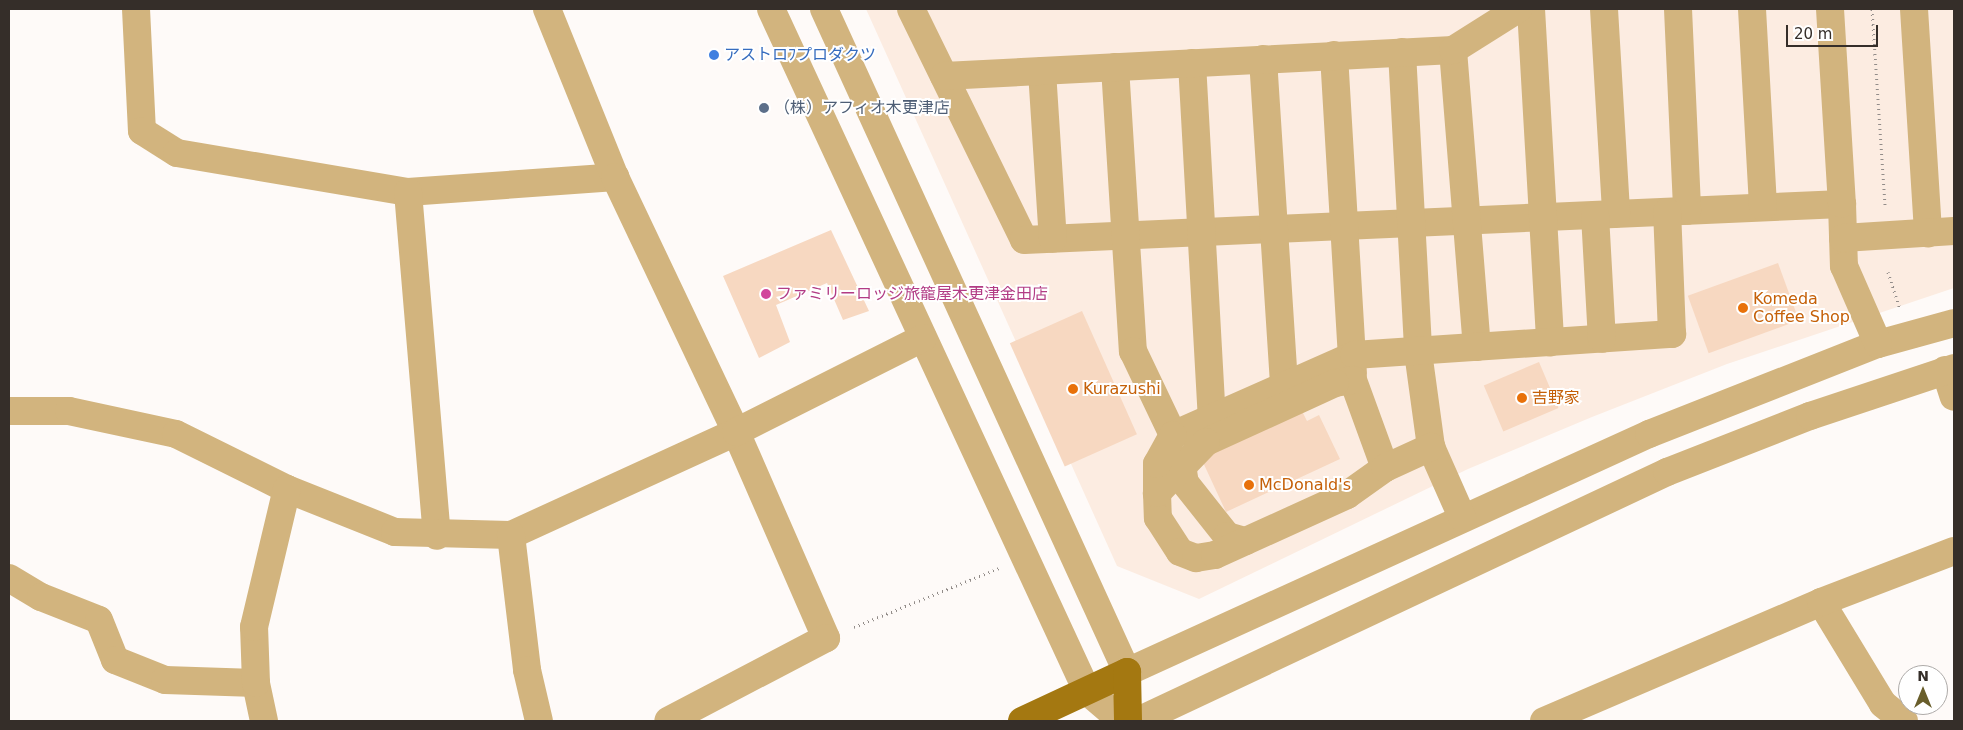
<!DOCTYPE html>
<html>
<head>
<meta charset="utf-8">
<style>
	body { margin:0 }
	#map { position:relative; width:1963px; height:730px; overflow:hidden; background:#fefaf8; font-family:"DejaVu Sans","Noto Sans JP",sans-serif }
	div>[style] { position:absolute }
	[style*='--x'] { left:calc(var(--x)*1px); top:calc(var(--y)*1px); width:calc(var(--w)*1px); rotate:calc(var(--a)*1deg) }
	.built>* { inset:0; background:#fcece1 }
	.building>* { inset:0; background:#f7d8c1; transform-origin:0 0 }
	.path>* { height:3px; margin-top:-1.5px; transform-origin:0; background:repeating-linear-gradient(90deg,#928c89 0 1px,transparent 0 5px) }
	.minor>* { height:28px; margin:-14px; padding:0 14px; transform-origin:14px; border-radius:14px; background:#d2b47e }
	.major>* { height:28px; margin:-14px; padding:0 14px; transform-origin:14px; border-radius:14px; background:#a47811 }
	.dots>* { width:14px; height:14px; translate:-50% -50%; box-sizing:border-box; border:2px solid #fff; border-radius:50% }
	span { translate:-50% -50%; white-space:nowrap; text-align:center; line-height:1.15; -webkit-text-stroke:4px #fff; paint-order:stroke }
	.shop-label { font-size:16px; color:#366cbe }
	.left { translate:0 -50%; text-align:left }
	.service-label { font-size:16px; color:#4e5e75 }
	.hotel-label { font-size:16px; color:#b23c85 }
	.food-label { font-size:16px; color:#c56008 }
	.frame { position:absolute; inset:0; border:10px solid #352e29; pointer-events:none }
	.north { position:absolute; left:1898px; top:665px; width:50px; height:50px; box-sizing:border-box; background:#fff; border:1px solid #aeaba9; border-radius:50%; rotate:0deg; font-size:14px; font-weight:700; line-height:20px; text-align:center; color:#352e29 }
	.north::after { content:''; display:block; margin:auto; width:18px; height:22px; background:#695e2b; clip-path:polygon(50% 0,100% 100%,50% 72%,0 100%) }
	.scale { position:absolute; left:1786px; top:25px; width:92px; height:22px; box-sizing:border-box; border:2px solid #352e29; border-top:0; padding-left:6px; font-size:15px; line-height:18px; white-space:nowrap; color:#352e29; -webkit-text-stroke:4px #fff; paint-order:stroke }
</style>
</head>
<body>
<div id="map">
	<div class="built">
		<i style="clip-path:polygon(866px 9px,1954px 9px,1954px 288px,1727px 364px,1592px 417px,1468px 469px,1199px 599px,1117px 566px)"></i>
	</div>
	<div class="building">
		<i style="clip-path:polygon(831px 230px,869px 311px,843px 320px,827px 283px,776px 305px,790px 342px,759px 358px,723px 276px)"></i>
		<i style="left:1778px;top:263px;width:61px;height:96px;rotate:70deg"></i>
		<i style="left:1082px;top:311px;width:135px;height:79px;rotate:66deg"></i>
		<i style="left:1539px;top:362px;width:50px;height:60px;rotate:67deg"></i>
		<i style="clip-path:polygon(1301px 409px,1307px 421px,1319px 415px,1340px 459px,1226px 512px,1201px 458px)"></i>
	</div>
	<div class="path">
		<i style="--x:1872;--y:9;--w:198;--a:86.2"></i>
		<i style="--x:1888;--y:272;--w:39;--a:72"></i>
		<i style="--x:854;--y:627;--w:157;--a:-22.1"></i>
	</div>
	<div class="minor">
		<i style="--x:136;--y:9;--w:122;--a:87.2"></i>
		<i style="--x:142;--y:131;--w:41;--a:32.2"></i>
		<i style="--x:177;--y:153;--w:234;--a:9.6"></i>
		<i style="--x:408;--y:192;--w:208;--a:-4.1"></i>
		<i style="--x:547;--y:9;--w:181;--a:68"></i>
		<i style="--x:615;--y:177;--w:282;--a:64.6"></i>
		<i style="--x:736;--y:432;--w:225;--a:66.4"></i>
		<i style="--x:826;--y:638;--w:178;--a:152.3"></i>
		<i style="--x:771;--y:9;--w:752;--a:65.14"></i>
		<i style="--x:1087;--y:691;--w:46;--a:40.6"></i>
		<i style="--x:824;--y:9;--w:729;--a:65.44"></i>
		<i style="--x:1127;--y:672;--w:574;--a:-24.51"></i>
		<i style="--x:1649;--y:434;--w:246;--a:-21.5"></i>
		<i style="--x:1878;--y:344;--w:79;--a:-15.4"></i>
		<i style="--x:911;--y:9;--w:257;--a:63.9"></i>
		<i style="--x:1024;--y:240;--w:819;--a:-2.52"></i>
		<i style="--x:1842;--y:204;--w:62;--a:88.2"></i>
		<i style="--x:1844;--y:266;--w:85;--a:66.4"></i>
		<i style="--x:1531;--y:9;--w:334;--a:86.7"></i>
		<i style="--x:1604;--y:9;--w:205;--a:86.6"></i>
		<i style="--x:1678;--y:9;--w:202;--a:87.4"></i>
		<i style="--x:1752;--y:9;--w:198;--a:86.8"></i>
		<i style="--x:1830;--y:9;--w:195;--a:86.5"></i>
		<i style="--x:1914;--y:9;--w:225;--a:86.4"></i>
		<i style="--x:1453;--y:50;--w:298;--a:85.4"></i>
		<i style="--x:1402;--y:52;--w:300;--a:86.9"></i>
		<i style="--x:1418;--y:352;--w:96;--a:82.2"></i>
		<i style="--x:1431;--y:447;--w:77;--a:66.1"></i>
		<i style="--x:1334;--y:55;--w:319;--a:86.6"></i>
		<i style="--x:1263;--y:59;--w:325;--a:86.3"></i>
		<i style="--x:1192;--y:63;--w:355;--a:86.8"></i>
		<i style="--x:1115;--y:67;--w:285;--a:86.4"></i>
		<i style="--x:1133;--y:351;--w:93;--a:64.5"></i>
		<i style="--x:1173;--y:435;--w:198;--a:-23.8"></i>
		<i style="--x:1354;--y:355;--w:319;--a:-3.8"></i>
		<i style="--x:1672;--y:334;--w:122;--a:-92.3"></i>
		<i style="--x:1042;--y:71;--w:168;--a:86.3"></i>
		<i style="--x:944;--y:76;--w:510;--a:-2.92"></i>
		<i style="--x:1453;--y:50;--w:77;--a:-32.2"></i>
		<i style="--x:408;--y:192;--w:345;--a:85.2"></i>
		<i style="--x:1595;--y:215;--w:124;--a:86.8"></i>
		<i style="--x:1843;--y:238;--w:111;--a:-3.6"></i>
		<i style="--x:1945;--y:370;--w:28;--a:72"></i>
		<i style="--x:9;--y:411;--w:60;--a:0"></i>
		<i style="--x:69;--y:411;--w:109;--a:12.1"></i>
		<i style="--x:176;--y:434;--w:124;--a:26.4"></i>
		<i style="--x:287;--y:489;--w:116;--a:21.7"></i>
		<i style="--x:395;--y:532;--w:116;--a:1.5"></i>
		<i style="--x:511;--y:535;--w:247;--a:-24.6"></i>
		<i style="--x:736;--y:432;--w:209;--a:-26.7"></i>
		<i style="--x:1182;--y:465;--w:18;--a:81"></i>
		<i style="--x:1185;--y:483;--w:68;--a:51.6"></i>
		<i style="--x:1227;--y:536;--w:19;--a:16"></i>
		<i style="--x:1385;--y:468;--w:94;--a:-110"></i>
		<i style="--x:1353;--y:380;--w:18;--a:171"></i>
		<i style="--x:1335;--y:383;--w:142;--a:155.4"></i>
		<i style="--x:1206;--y:442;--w:71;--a:133.9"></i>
		<i style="--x:1157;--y:493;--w:25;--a:88"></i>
		<i style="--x:1158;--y:518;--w:40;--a:57.1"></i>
		<i style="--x:1180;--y:552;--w:17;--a:21"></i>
		<i style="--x:1196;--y:558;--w:19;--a:-9"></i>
		<i style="--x:1215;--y:555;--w:145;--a:-24.4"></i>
		<i style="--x:1347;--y:495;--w:47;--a:-35.4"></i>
		<i style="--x:1385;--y:468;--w:51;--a:-24.5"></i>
		<i style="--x:1157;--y:493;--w:29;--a:-90"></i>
		<i style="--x:1157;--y:464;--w:33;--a:-61"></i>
		<i style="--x:511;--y:535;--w:136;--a:83.2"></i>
		<i style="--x:527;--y:670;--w:52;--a:76.8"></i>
		<i style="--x:9;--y:578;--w:37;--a:31"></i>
		<i style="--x:41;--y:597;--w:62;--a:21.6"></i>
		<i style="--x:99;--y:620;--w:43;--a:68.2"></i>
		<i style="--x:115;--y:660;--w:54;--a:21.8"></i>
		<i style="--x:165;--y:680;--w:91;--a:1.9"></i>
		<i style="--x:1821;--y:602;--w:119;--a:58.7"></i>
		<i style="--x:1883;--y:704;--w:27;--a:39"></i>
		<i style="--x:264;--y:721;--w:39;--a:-102"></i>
		<i style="--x:256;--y:683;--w:56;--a:-92"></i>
		<i style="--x:254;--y:627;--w:142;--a:-76.6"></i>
		<i style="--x:1138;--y:721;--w:585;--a:-25.21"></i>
		<i style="--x:1667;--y:472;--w:154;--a:-21.4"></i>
		<i style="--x:1810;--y:416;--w:152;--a:-18.4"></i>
		<i style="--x:1544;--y:721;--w:301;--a:-23.2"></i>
		<i style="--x:1821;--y:602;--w:142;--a:-21"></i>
	</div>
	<div class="major">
		<i style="--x:1022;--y:721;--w:116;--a:-25"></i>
		<i style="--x:1127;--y:672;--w:49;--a:88.8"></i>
	</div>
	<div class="dots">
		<i style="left:714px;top:55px;background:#3f7fe0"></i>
		<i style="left:764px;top:108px;background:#5c6f8a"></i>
		<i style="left:766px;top:294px;background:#d1479c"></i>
		<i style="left:1743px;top:308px;background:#e8710a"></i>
		<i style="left:1073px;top:389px;background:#e8710a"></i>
		<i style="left:1522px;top:398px;background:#e8710a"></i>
		<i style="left:1249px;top:485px;background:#e8710a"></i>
	</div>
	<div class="shop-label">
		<span class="left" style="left:724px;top:55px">アストロﾌプロダクツ</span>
	</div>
	<div class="service-label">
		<span class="left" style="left:774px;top:108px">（株）アフィオ木更津店</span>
	</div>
	<div class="hotel-label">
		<span class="left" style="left:776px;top:294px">ファミリーロッジ旅籠屋木更津金田店</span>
	</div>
	<div class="food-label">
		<span class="left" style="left:1753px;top:308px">Komeda<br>Coffee Shop</span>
		<span class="left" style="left:1083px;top:389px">Kurazushi</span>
		<span class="left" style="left:1532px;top:398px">吉野家</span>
		<span class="left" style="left:1259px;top:485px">McDonald's</span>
	</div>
	<div class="frame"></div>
	<div class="north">N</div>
	<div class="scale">20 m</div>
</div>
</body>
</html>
